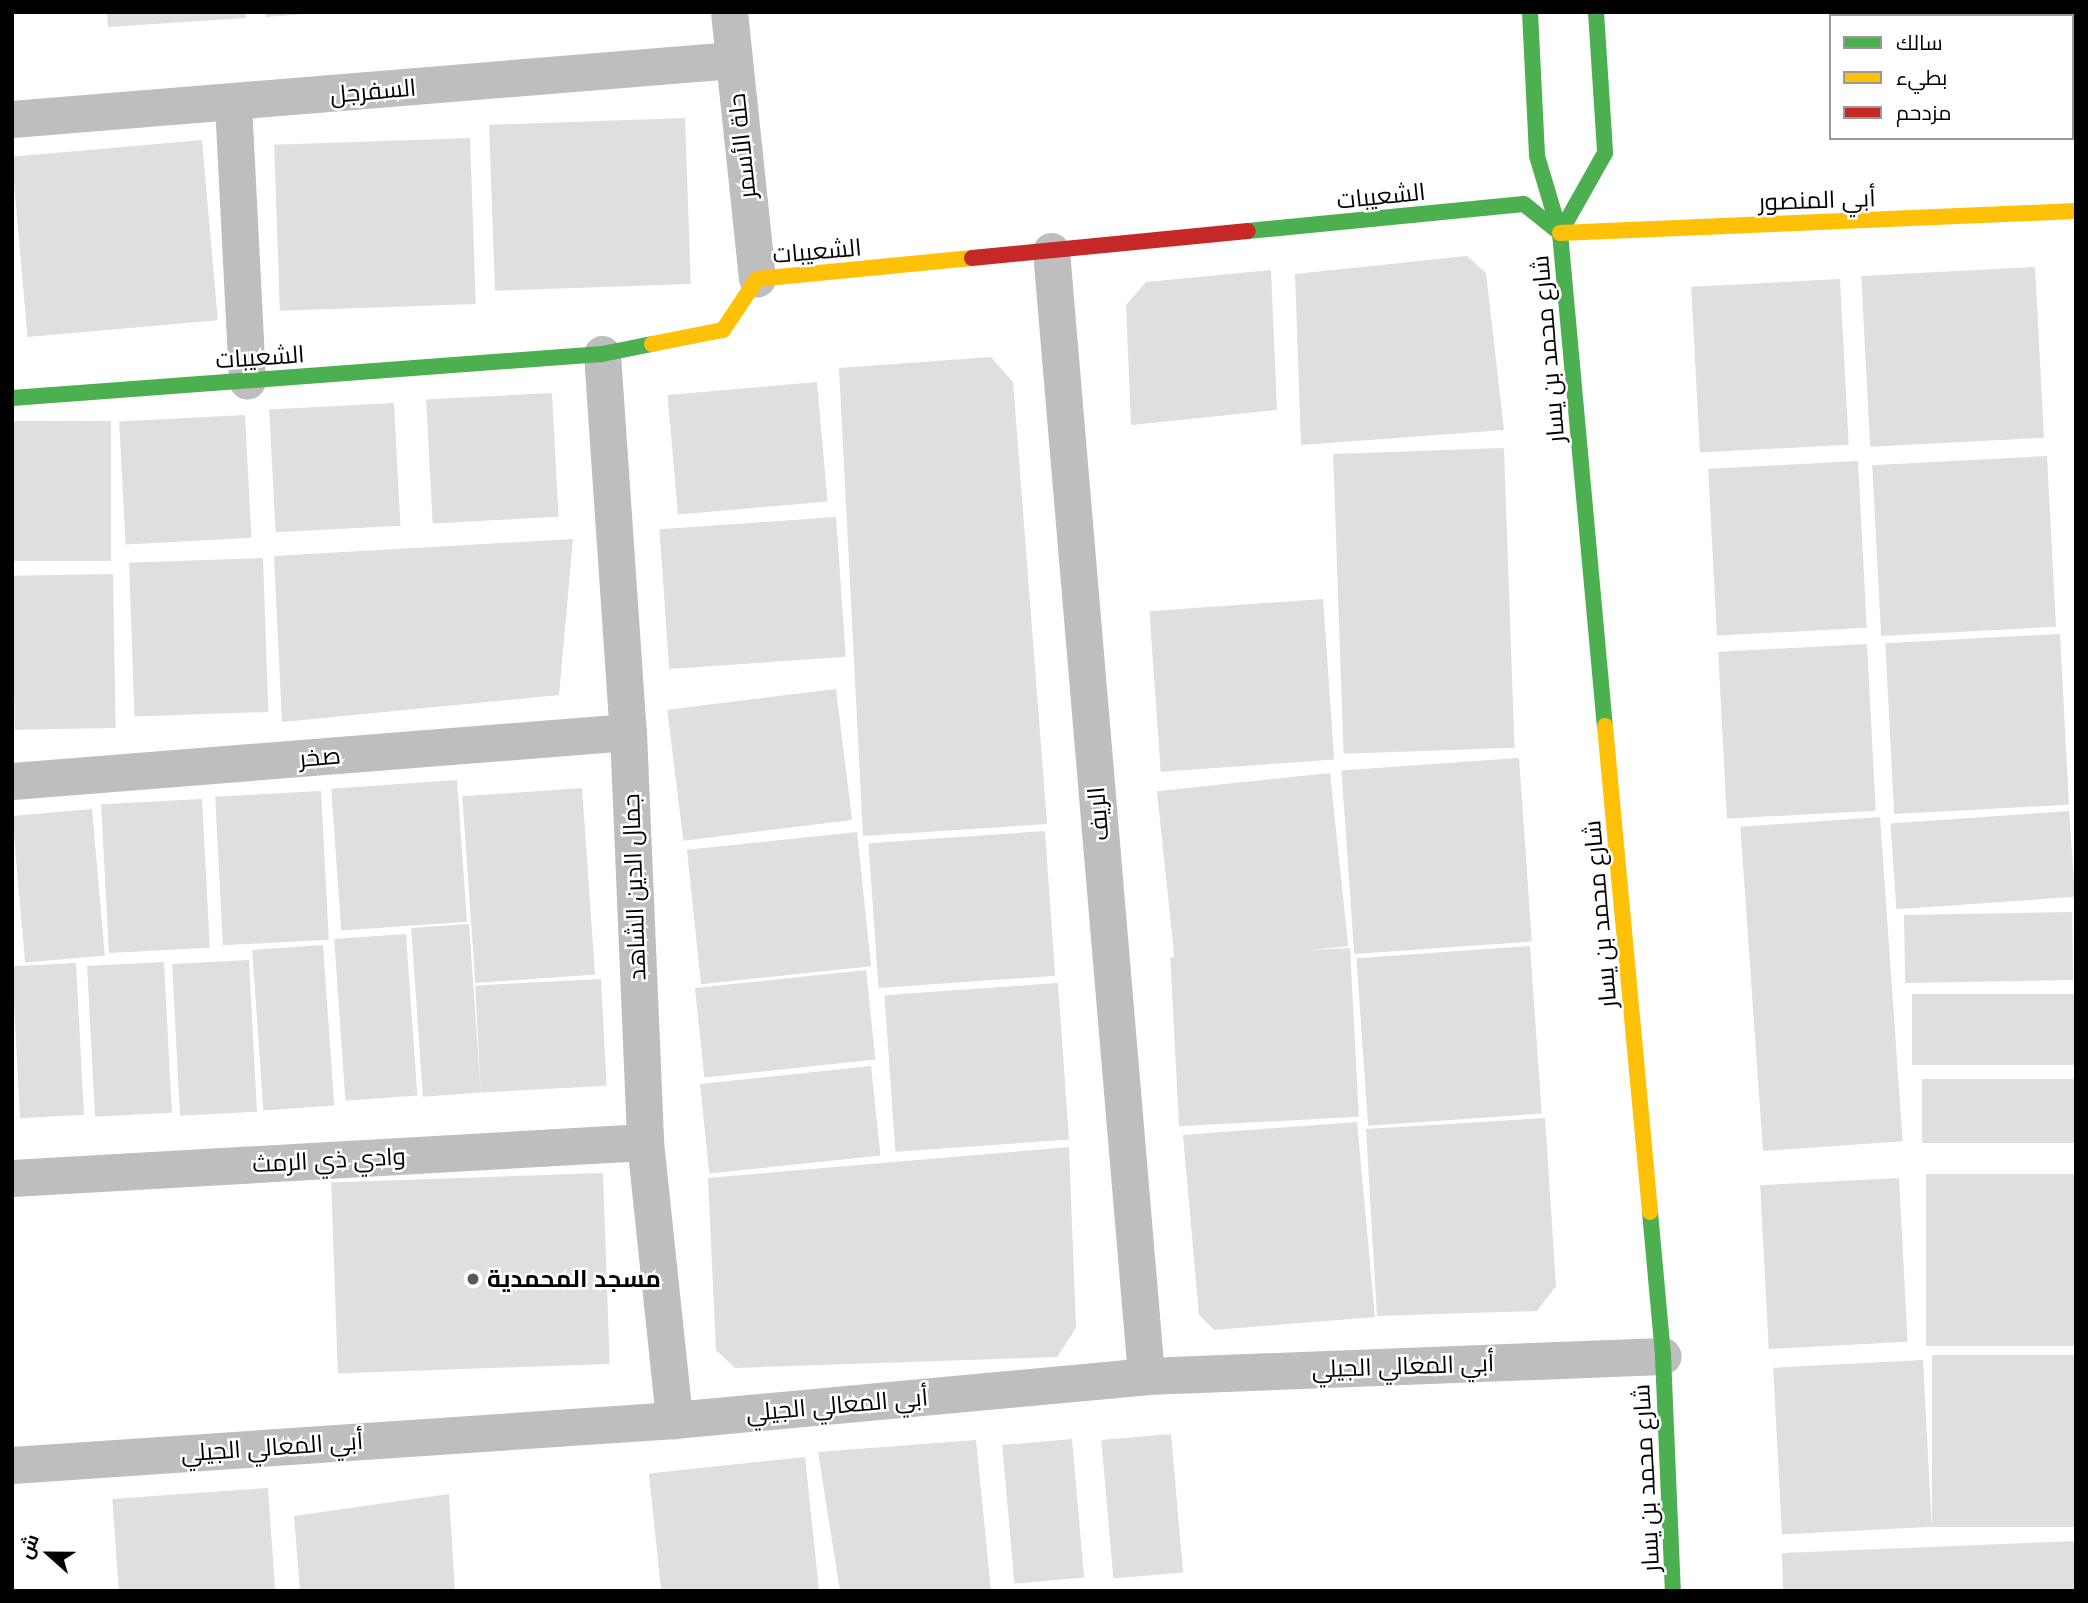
<!DOCTYPE html>
<html>
<head>
<meta charset="utf-8">
<style>
	body { margin:0 }
	#map { position:relative; width:2088px; height:1603px; overflow:hidden; background:#fff; font-family:Montserrat,Cairo,sans-serif }
	div>[style] { position:absolute }
	[style*='--x'] { left:calc(var(--x)*1px); top:calc(var(--y)*1px); width:calc(var(--w)*1px); rotate:calc(var(--a)*1deg) }
	.building>* { inset:0; background:#dfdfdf; transform-origin:0 0 }
	.street>* { height:37px; margin:-18.5px; padding:0 18.5px; transform-origin:18.5px; border-radius:18.5px; background:#bebebe }
	.fast>* { height:16px; margin:-8px; padding:0 8px; transform-origin:8px; border-radius:8px; background:#4caf50 }
	.slow>* { height:16px; margin:-8px; padding:0 8px; transform-origin:8px; border-radius:8px; background:#ffc107 }
	.jam>* { height:16px; margin:-8px; padding:0 8px; transform-origin:8px; border-radius:8px; background:#c62828 }
	.dots>* { width:19px; height:19px; translate:-50% -50%; box-sizing:border-box; border:4px solid #fff; border-radius:50% }
	span { translate:-50% -50%; white-space:nowrap; text-align:center; line-height:1.15; -webkit-text-stroke:5px #fff; paint-order:stroke }
	.street-label { font-size:24px; color:#000 }
	.poi-label { font-size:24px; color:#000; font-weight:700 }
	.left { translate:0 -50%; text-align:left }
	.frame { position:absolute; inset:0; border:14px solid #000; pointer-events:none }
	.legend { position:absolute; left:1829px; top:14px; width:245px; height:126px; box-sizing:border-box; background:#fff; border:2px solid #999; margin:0; padding:9px 12px; list-style:none; font-size:21px; color:#000 }
	.legend li { display:flex; align-items:center; gap:14px; height:35px }
	.legend b { width:35px; border:2px solid #999 }
	.north { position:absolute; left:14px; top:1519px; width:70px; height:70px; -webkit-text-stroke:5px #fff; paint-order:stroke; rotate:291deg; font-size:19px; font-weight:700; line-height:28px; text-align:center; color:#000 }
	.north::after { content:''; display:block; margin:auto; width:24px; height:32px; background:#000; clip-path:polygon(50% 0,100% 100%,50% 72%,0 100%) }
</style>
</head>
<body>
<div id="map">
	<div class="building">
		<i style="clip-path:polygon(107px 12px,245px 12px,246px 18px,108px 27px)"></i>
		<i style="clip-path:polygon(265px 12px,304px 12px,304px 14px,266px 17px)"></i>
		<i style="left:685px;top:118px;width:166px;height:196px;rotate:88deg"></i>
		<i style="left:470px;top:138px;width:166px;height:196px;rotate:88deg"></i>
		<i style="left:202px;top:140px;width:181px;height:191px;rotate:85deg"></i>
		<i style="clip-path:polygon(1467px 256px,1486px 273px,1504px 430px,1301px 445px,1295px 274px)"></i>
		<i style="left:2035px;top:267px;width:171px;height:174px;rotate:87deg"></i>
		<i style="clip-path:polygon(1271px 270px,1277px 410px,1131px 425px,1126px 305px,1146px 282px)"></i>
		<i style="left:1840px;top:279px;width:166px;height:149px;rotate:87deg"></i>
		<i style="clip-path:polygon(991px 357px,1013px 382px,1047px 824px,863px 836px,839px 368px)"></i>
		<i style="left:817px;top:382px;width:120px;height:150px;rotate:85deg"></i>
		<i style="left:552px;top:393px;width:124px;height:126px;rotate:87deg"></i>
		<i style="left:394px;top:403px;width:123px;height:125px;rotate:87deg"></i>
		<i style="left:245px;top:415px;width:123px;height:126px;rotate:87deg"></i>
		<i style="left:111px;top:421px;width:140px;height:99px;rotate:90deg"></i>
		<i style="left:1504px;top:448px;width:300px;height:171px;rotate:88deg"></i>
		<i style="left:2047px;top:456px;width:171px;height:175px;rotate:87deg"></i>
		<i style="left:1858px;top:461px;width:167px;height:150px;rotate:87deg"></i>
		<i style="left:836px;top:517px;width:140px;height:177px;rotate:86deg"></i>
		<i style="clip-path:polygon(573px 539px,559px 695px,282px 722px,274px 556px)"></i>
		<i style="left:263px;top:558px;width:154px;height:134px;rotate:88deg"></i>
		<i style="left:113px;top:574px;width:154px;height:101px;rotate:89deg"></i>
		<i style="left:1323px;top:599px;width:161px;height:174px;rotate:86deg"></i>
		<i style="left:2060px;top:634px;width:171px;height:175px;rotate:87deg"></i>
		<i style="left:1867px;top:644px;width:167px;height:149px;rotate:87deg"></i>
		<i style="left:836px;top:689px;width:132px;height:170px;rotate:83deg"></i>
		<i style="left:1519px;top:758px;width:184px;height:178px;rotate:86deg"></i>
		<i style="left:1330px;top:773px;width:174px;height:174px;rotate:84deg"></i>
		<i style="left:457px;top:780px;width:142px;height:126px;rotate:86deg"></i>
		<i style="left:582px;top:788px;width:187px;height:120px;rotate:86deg"></i>
		<i style="left:321px;top:791px;width:149px;height:106px;rotate:87deg"></i>
		<i style="left:202px;top:799px;width:149px;height:101px;rotate:87deg"></i>
		<i style="left:92px;top:809px;width:147px;height:80px;rotate:85deg"></i>
		<i style="left:2069px;top:811px;width:86px;height:179px;rotate:86deg"></i>
		<i style="left:1880px;top:817px;width:325px;height:140px;rotate:86deg"></i>
		<i style="left:1045px;top:831px;width:145px;height:177px;rotate:86deg"></i>
		<i style="left:857px;top:832px;width:135px;height:171px;rotate:84deg"></i>
		<i style="left:2072px;top:912px;width:68px;height:168px;rotate:89deg"></i>
		<i style="left:469px;top:924px;width:169px;height:58px;rotate:86deg"></i>
		<i style="left:406px;top:934px;width:162px;height:72px;rotate:86deg"></i>
		<i style="left:323px;top:945px;width:161px;height:71px;rotate:86deg"></i>
		<i style="left:1530px;top:946px;width:168px;height:174px;rotate:86deg"></i>
		<i style="left:1350px;top:948px;width:169px;height:180px;rotate:87deg"></i>
		<i style="left:249px;top:960px;width:152px;height:77px;rotate:87deg"></i>
		<i style="left:164px;top:962px;width:151px;height:77px;rotate:87deg"></i>
		<i style="left:76px;top:963px;width:152px;height:64px;rotate:87deg"></i>
		<i style="left:866px;top:970px;width:90px;height:172px;rotate:84deg"></i>
		<i style="left:601px;top:979px;width:107px;height:126px;rotate:87deg"></i>
		<i style="left:1058px;top:983px;width:157px;height:174px;rotate:86deg"></i>
		<i style="left:2076px;top:994px;width:71px;height:164px;rotate:90deg"></i>
		<i style="left:871px;top:1066px;width:90px;height:172px;rotate:84deg"></i>
		<i style="left:2076px;top:1079px;width:64px;height:154px;rotate:90deg"></i>
		<i style="clip-path:polygon(1545px 1118px,1556px 1286px,1537px 1311px,1377px 1316px,1366px 1129px)"></i>
		<i style="clip-path:polygon(1357px 1122px,1375px 1317px,1214px 1330px,1199px 1315px,1183px 1135px)"></i>
		<i style="clip-path:polygon(1069px 1147px,1076px 1328px,1057px 1357px,735px 1368px,716px 1350px,708px 1178px)"></i>
		<i style="left:603px;top:1173px;width:191px;height:272px;rotate:88deg"></i>
		<i style="left:2076px;top:1174px;width:172px;height:150px;rotate:90deg"></i>
		<i style="left:1899px;top:1178px;width:164px;height:139px;rotate:87deg"></i>
		<i style="left:2076px;top:1355px;width:172px;height:144px;rotate:90deg"></i>
		<i style="left:1923px;top:1360px;width:167px;height:150px;rotate:87deg"></i>
		<i style="left:1171px;top:1434px;width:139px;height:70px;rotate:85deg"></i>
		<i style="left:1072px;top:1439px;width:139px;height:70px;rotate:85deg"></i>
		<i style="clip-path:polygon(976px 1440px,991px 1591px,840px 1591px,818px 1452px)"></i>
		<i style="left:805px;top:1457px;width:135px;height:157px;rotate:84deg"></i>
		<i style="left:268px;top:1488px;width:103px;height:156px;rotate:86deg"></i>
		<i style="clip-path:polygon(449px 1494px,455px 1591px,300px 1591px,294px 1516px)"></i>
		<i style="clip-path:polygon(2076px 1541px,2076px 1591px,1783px 1591px,1782px 1553px)"></i>
	</div>
	<div class="street">
		<i style="--x:729;--y:12;--w:268;--a:84"></i>
		<i style="--x:233;--y:103;--w:278;--a:87.1"></i>
		<i style="--x:12;--y:119;--w:723;--a:-4.68"></i>
		<i style="--x:1051;--y:251;--w:1129;--a:85.17"></i>
		<i style="--x:602;--y:354;--w:379;--a:86.1"></i>
		<i style="--x:628;--y:732;--w:410;--a:87.6"></i>
		<i style="--x:645;--y:1142;--w:280;--a:84"></i>
		<i style="--x:12;--y:781;--w:618;--a:-4.55"></i>
		<i style="--x:12;--y:1178;--w:634;--a:-3.26"></i>
		<i style="--x:12;--y:1465;--w:664;--a:-3.89"></i>
		<i style="--x:674;--y:1420;--w:474;--a:-5.3"></i>
		<i style="--x:1146;--y:1376;--w:517;--a:-2.22"></i>
	</div>
	<div class="fast">
		<i style="--x:1530;--y:12;--w:144;--a:87.2"></i>
		<i style="--x:1537;--y:156;--w:80;--a:73.4"></i>
		<i style="--x:1596;--y:12;--w:141;--a:86.3"></i>
		<i style="--x:1605;--y:153;--w:92;--a:119.4"></i>
		<i style="--x:1560;--y:233;--w:495;--a:84.8"></i>
		<i style="--x:1248;--y:231;--w:277;--a:-5.6"></i>
		<i style="--x:1524;--y:204;--w:46;--a:38.9"></i>
		<i style="--x:12;--y:398;--w:592;--a:-4.27"></i>
		<i style="--x:602;--y:354;--w:51;--a:-11.3"></i>
		<i style="--x:1650;--y:1212;--w:145;--a:84.8"></i>
		<i style="--x:1663;--y:1356;--w:235;--a:87.6"></i>
	</div>
	<div class="slow">
		<i style="--x:1560;--y:233;--w:516;--a:-2.44"></i>
		<i style="--x:652;--y:344;--w:72;--a:-11.2"></i>
		<i style="--x:723;--y:330;--w:61;--a:-56.3"></i>
		<i style="--x:757;--y:279;--w:216;--a:-5.6"></i>
		<i style="--x:1605;--y:726;--w:488;--a:84.7"></i>
	</div>
	<div class="jam">
		<i style="--x:972;--y:258;--w:277;--a:-5.6"></i>
	</div>
	<div class="dots">
		<i style="left:473px;top:1279px;background:#595959"></i>
	</div>
	<div class="street-label">
		<span style="left:373px;top:91px;rotate:-5deg">السفرجل</span>
		<span style="left:742px;top:146px;rotate:-96deg">حلة الأسمر</span>
		<span style="left:1381px;top:196px;rotate:-6deg">الشعيبات</span>
		<span style="left:1817px;top:200px;rotate:-2deg">أبي المنصور</span>
		<span style="left:817px;top:251px;rotate:-5deg">الشعيبات</span>
		<span style="left:1548px;top:349px;rotate:-95deg">شارع محمد بن يسار</span>
		<span style="left:260px;top:357px;rotate:-4deg">الشعيبات</span>
		<span style="left:320px;top:757px;rotate:-5deg">صخر</span>
		<span style="left:1098px;top:814px;rotate:-95deg">الريف</span>
		<span style="left:634px;top:887px;rotate:-92deg">جمال الدين الشاهد</span>
		<span style="left:1600px;top:914px;rotate:-95deg">شارع محمد بن يسار</span>
		<span style="left:329px;top:1160px;rotate:-3deg">وادي ذي الرمث</span>
		<span style="left:1403px;top:1366px;rotate:-2deg">أبي المعالي الجيلي</span>
		<span style="left:837px;top:1405px;rotate:-5deg">أبي المعالي الجيلي</span>
		<span style="left:272px;top:1447px;rotate:-4deg">أبي المعالي الجيلي</span>
		<span style="left:1646px;top:1478px;rotate:-93deg">شارع محمد بن يسار</span>
	</div>
	<div class="poi-label">
		<span class="left" style="left:487px;top:1279px">مسجد المحمدية</span>
	</div>
	<div class="frame"></div>
	<ul class="legend">
	<li><b style="height:9px;background:#4caf50"></b>سالك</li>
	<li><b style="height:9px;background:#ffc107"></b>بطيء</li>
	<li><b style="height:9px;background:#c62828"></b>مزدحم</li>
	</ul>
	<div class="north">ش</div>
</div>
</body>
</html>
